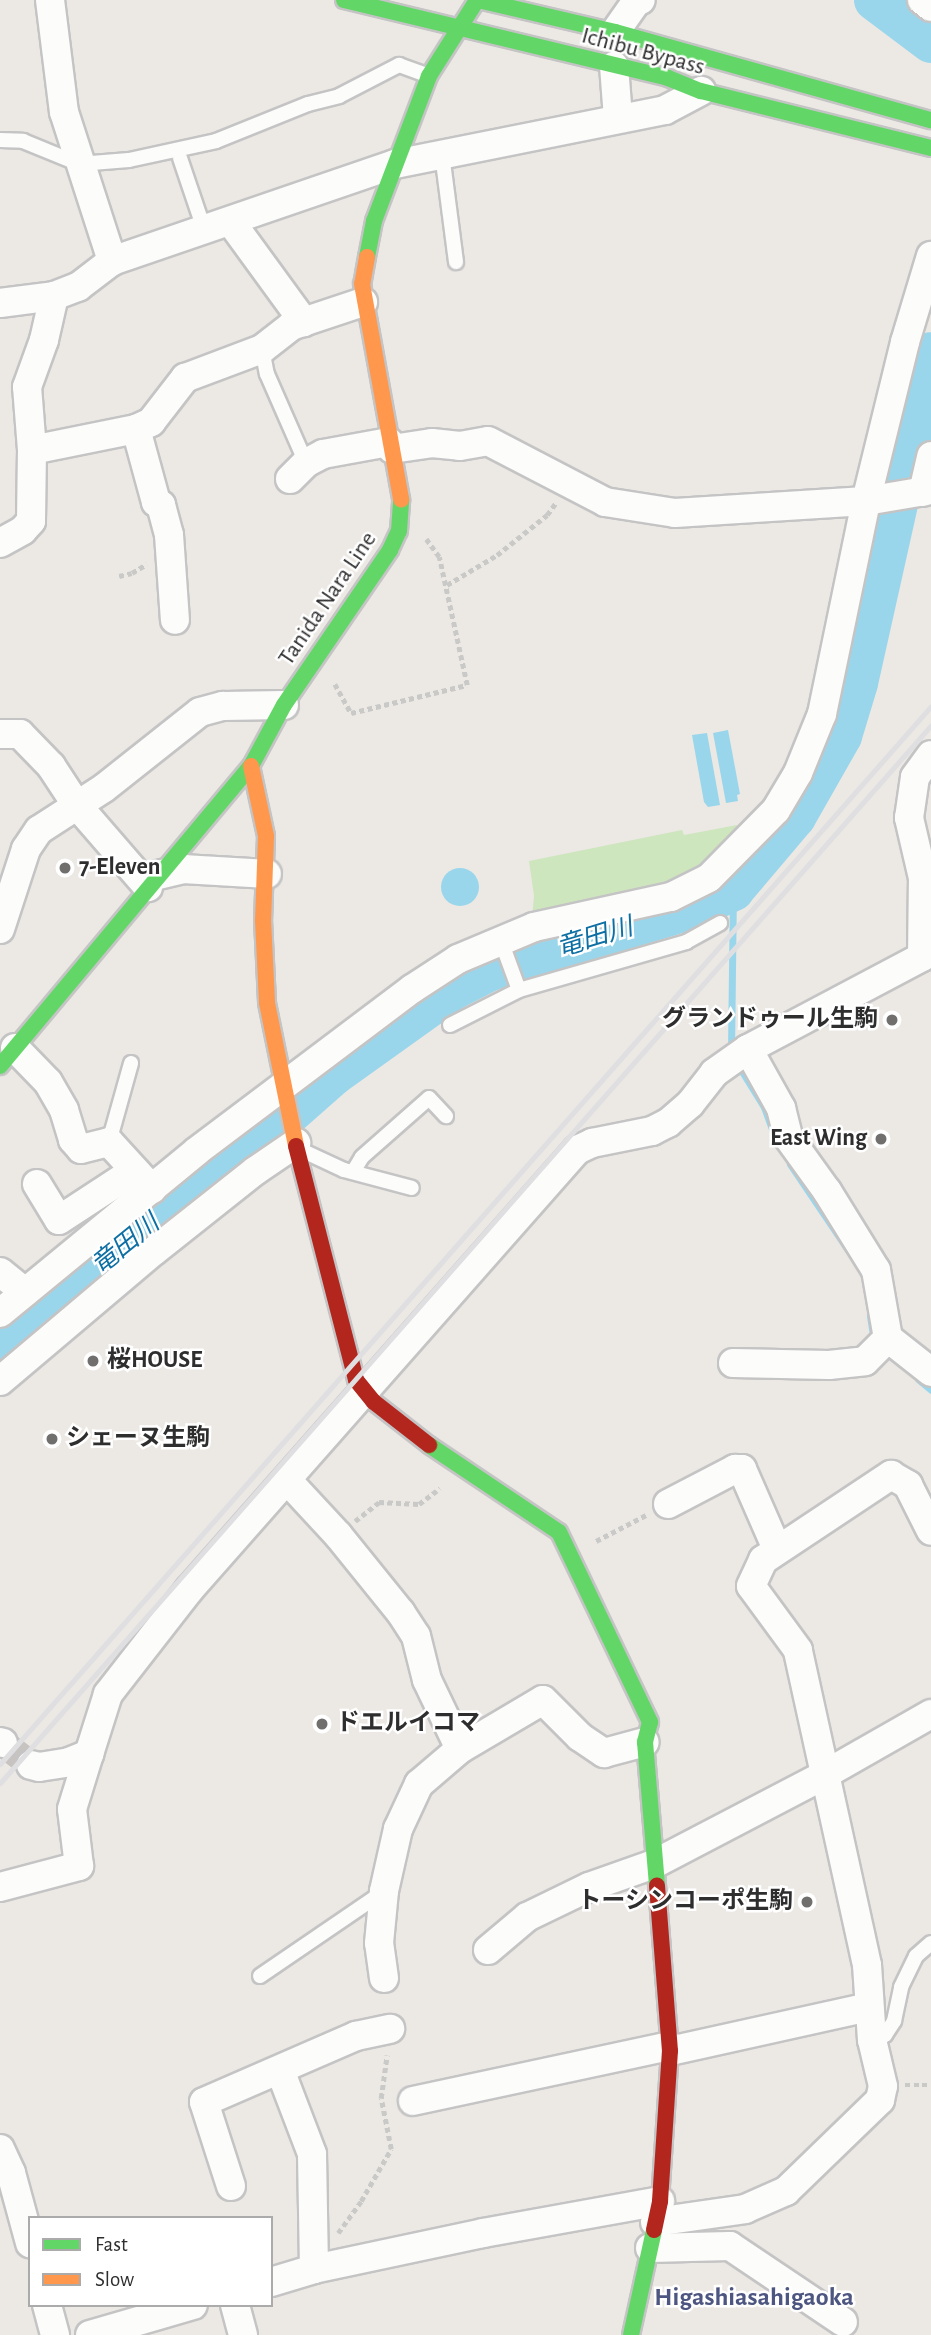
<!DOCTYPE html>
<html>
<head>
<meta charset="utf-8">
<style>
	body { margin:0 }
	#map { position:relative; width:931px; height:2335px; overflow:hidden; background:#ece8e4; font-family:"Alegreya Sans","Noto Sans JP",sans-serif }
	div>[style] { position:absolute }
	[style*='--x'] { left:calc(var(--x)*1px); top:calc(var(--y)*1px); width:calc(var(--w)*1px); rotate:calc(var(--a)*1deg) }
	.green>* { inset:0; background:#cee6be }
	.water>* { inset:0; background:#99d6ec }
	.round { border-radius:50% }
	.stream>* { height:7px; margin:-3.5px; padding:0 3.5px; transform-origin:3.5px; border-radius:3.5px; background:#99d6ec }
	.river>* { height:42px; margin:-21px; padding:0 21px; transform-origin:21px; border-radius:21px; background:#99d6ec }
	.street-tunnel>* { height:28px; margin-top:-14px; transform-origin:0; background:repeating-linear-gradient(90deg,#c6c3c0 0 28px,transparent 0 42px) }
	.path>* { height:4.5px; margin-top:-2.25px; transform-origin:0; background:repeating-linear-gradient(90deg,#c9c9c8 0 5px,transparent 0 8.5px) }
	.roads { filter:drop-shadow(2px 0 #c5c4c5) drop-shadow(-2px 0 #c5c4c5) drop-shadow(0 2px #c5c4c5) drop-shadow(0 -2px #c5c4c5) }
	.lane>* { height:14px; margin:-7px; padding:0 7px; transform-origin:7px; border-radius:7px; background:#fcfcfb }
	.street>* { height:28px; margin:-14px; padding:0 14px; transform-origin:14px; border-radius:14px; background:#fcfcfb }
	.fast>* { height:16px; margin:-8px; padding:0 8px; transform-origin:8px; border-radius:8px; background:#63d668 }
	.slow>* { height:16px; margin:-8px; padding:0 8px; transform-origin:8px; border-radius:8px; background:#ff974d }
	.jam>* { height:16px; margin:-8px; padding:0 8px; transform-origin:8px; border-radius:8px; background:#b3261e }
	.rail>* { height:5px; margin:-2.5px; padding:0 2.5px; transform-origin:2.5px; border-radius:2.5px; background:#dfdfe1 }
	.dots>* { width:19px; height:19px; translate:-50% -50%; box-sizing:border-box; border:4px solid #fff; border-radius:50% }
	span { translate:-50% -50%; white-space:nowrap; text-align:center; line-height:1.15; -webkit-text-stroke:5px #fff; paint-order:stroke }
	.street-label { font-size:24px; color:#2e2e2e }
	.poi-label { font-size:24px; color:#2e2e2e; font-weight:700 }
	.left { translate:0 -50%; text-align:left }
	.right { translate:-100% -50%; text-align:right }
	.water-label { font-size:26px; color:#0d6fa3; font-style:italic }
	.neighbourhood-label { font-size:26px; color:#4d5680; font-weight:700 }
	.legend { position:absolute; left:28px; top:2216px; width:245px; height:91px; box-sizing:border-box; background:#fff; border:2px solid #ababab; margin:0; padding:9px 12px; list-style:none; font-size:21px; color:#2e2e2e }
	.legend li { display:flex; align-items:center; gap:14px; height:35px }
	.legend b { width:35px; border:2px solid #ababab }
</style>
</head>
<body>
<div id="map">
	<div class="green">
		<i style="clip-path:polygon(737px 825px,740px 838px,697px 877px,532px 919px,534px 896px,529px 861px,682px 830px,684px 835px)"></i>
	</div>
	<div class="water">
		<i style="clip-path:polygon(728px 730px,740px 794px,737px 795px,738px 801px,726px 803px,713px 733px)"></i>
		<i style="clip-path:polygon(707px 733px,720px 805px,708px 807px,704px 802px,692px 735px)"></i>
		<i class="round" style="left:441px;top:868px;width:38px;height:38px"></i>
	</div>
	<div class="stream">
		<i style="--x:731;--y:1052;--w:162;--a:-89.3"></i>
		<i style="--x:738;--y:1065;--w:49;--a:58.2"></i>
		<i style="--x:764;--y:1107;--w:30;--a:70"></i>
		<i style="--x:790;--y:1164;--w:104;--a:56"></i>
		<i style="--x:870;--y:1316;--w:26;--a:81"></i>
		<i style="--x:918;--y:1379;--w:17;--a:40"></i>
	</div>
	<div class="river">
		<i style="--x:875;--y:0;--w:70;--a:36.9"></i>
		<i style="--x:0;--y:1348;--w:329;--a:-38.7"></i>
		<i style="--x:257;--y:1142;--w:101;--a:-41.4"></i>
		<i style="--x:333;--y:1075;--w:148;--a:-35.6"></i>
		<i style="--x:453;--y:989;--w:42;--a:-27.2"></i>
		<i style="--x:490;--y:970;--w:219;--a:-17"></i>
		<i style="--x:699;--y:906;--w:38;--a:-25"></i>
		<i style="--x:733;--y:890;--w:96;--a:-49.7"></i>
		<i style="--x:795;--y:817;--w:93;--a:-60.4"></i>
		<i style="--x:841;--y:736;--w:55;--a:-73.2"></i>
		<i style="--x:857;--y:683;--w:338;--a:-77.4"></i>
	</div>
	<div class="street-tunnel">
		<i style="--x:3;--y:1743;--w:36;--a:38"></i>
	</div>
	<div class="path">
		<i style="--x:119;--y:576;--w:13;--a:-13"></i>
		<i style="--x:132;--y:573;--w:17;--a:-31"></i>
		<i style="--x:447;--y:585;--w:58;--a:-31"></i>
		<i style="--x:497;--y:555;--w:64;--a:-38.7"></i>
		<i style="--x:547;--y:515;--w:14;--a:-54"></i>
		<i style="--x:335;--y:684;--w:33;--a:61"></i>
		<i style="--x:351;--y:713;--w:119;--a:-13.6"></i>
		<i style="--x:467;--y:685;--w:131;--a:-102.3"></i>
		<i style="--x:439;--y:557;--w:22;--a:-126"></i>
		<i style="--x:355;--y:1521;--w:31;--a:-38"></i>
		<i style="--x:379;--y:1502;--w:40;--a:2.9"></i>
		<i style="--x:419;--y:1504;--w:26;--a:-37"></i>
		<i style="--x:596;--y:1541;--w:59;--a:-27.4"></i>
		<i style="--x:905;--y:2085;--w:26;--a:0"></i>
		<i style="--x:338;--y:2233;--w:39;--a:-54"></i>
		<i style="--x:361;--y:2201;--w:60;--a:-60"></i>
		<i style="--x:391;--y:2149;--w:52;--a:-101.1"></i>
		<i style="--x:381;--y:2098;--w:43;--a:-82.1"></i>
	</div>
	<div class="roads">
		<div class="lane">
			<i style="--x:0;--y:140;--w:23;--a:2"></i>
			<i style="--x:23;--y:141;--w:61;--a:22.3"></i>
			<i style="--x:79;--y:164;--w:50;--a:-4.6"></i>
			<i style="--x:129;--y:160;--w:89;--a:-12.3"></i>
			<i style="--x:216;--y:141;--w:99;--a:-21.9"></i>
			<i style="--x:308;--y:104;--w:32;--a:-14"></i>
			<i style="--x:339;--y:96;--w:68;--a:-27.3"></i>
			<i style="--x:399;--y:65;--w:32;--a:20"></i>
			<i style="--x:442;--y:154;--w:109;--a:82.6"></i>
			<i style="--x:180;--y:158;--w:75;--a:71.3"></i>
			<i style="--x:262;--y:349;--w:25;--a:79"></i>
			<i style="--x:267;--y:374;--w:97;--a:66.3"></i>
			<i style="--x:501;--y:941;--w:52;--a:69.8"></i>
			<i style="--x:450;--y:1025;--w:77;--a:-26.9"></i>
			<i style="--x:519;--y:990;--w:174;--a:-16"></i>
			<i style="--x:686;--y:942;--w:39;--a:-29"></i>
			<i style="--x:109;--y:1142;--w:82;--a:-74.4"></i>
			<i style="--x:301;--y:1150;--w:47;--a:24.9"></i>
			<i style="--x:344;--y:1170;--w:70;--a:14.8"></i>
			<i style="--x:353;--y:1172;--w:17;--a:-59"></i>
			<i style="--x:362;--y:1157;--w:89;--a:-41.4"></i>
			<i style="--x:429;--y:1098;--w:25;--a:47"></i>
			<i style="--x:260;--y:1976;--w:149;--a:-34.3"></i>
			<i style="--x:872;--y:2040;--w:14;--a:-21"></i>
			<i style="--x:885;--y:2035;--w:17;--a:-57"></i>
			<i style="--x:894;--y:2021;--w:35;--a:-78"></i>
			<i style="--x:901;--y:1987;--w:34;--a:-64"></i>
			<i style="--x:916;--y:1956;--w:20;--a:-41"></i>
		</div>
		<div class="street">
			<i style="--x:50;--y:0;--w:113;--a:82.9"></i>
			<i style="--x:64;--y:112;--w:157;--a:72.1"></i>
			<i style="--x:922;--y:0;--w:11;--a:38"></i>
			<i style="--x:615;--y:32;--w:37;--a:-55"></i>
			<i style="--x:636;--y:2;--w:5;--a:-22"></i>
			<i style="--x:614;--y:66;--w:52;--a:85.6"></i>
			<i style="--x:231;--y:222;--w:124;--a:53.9"></i>
			<i style="--x:0;--y:303;--w:54;--a:-7.4"></i>
			<i style="--x:54;--y:296;--w:26;--a:-21"></i>
			<i style="--x:78;--y:287;--w:43;--a:-37.4"></i>
			<i style="--x:112;--y:261;--w:299;--a:-18.9"></i>
			<i style="--x:395;--y:164;--w:275;--a:-11.3"></i>
			<i style="--x:665;--y:110;--w:41;--a:-27.8"></i>
			<i style="--x:136;--y:429;--w:76;--a:74.7"></i>
			<i style="--x:156;--y:502;--w:6;--a:31"></i>
			<i style="--x:161;--y:505;--w:31;--a:75"></i>
			<i style="--x:169;--y:535;--w:85;--a:86"></i>
			<i style="--x:392;--y:449;--w:40;--a:-8.5"></i>
			<i style="--x:432;--y:443;--w:28;--a:6"></i>
			<i style="--x:460;--y:446;--w:28;--a:-10"></i>
			<i style="--x:488;--y:441;--w:132;--a:27.5"></i>
			<i style="--x:605;--y:502;--w:71;--a:8.9"></i>
			<i style="--x:675;--y:513;--w:191;--a:-3.6"></i>
			<i style="--x:866;--y:501;--w:66;--a:-9.6"></i>
			<i style="--x:32;--y:450;--w:106;--a:-11.4"></i>
			<i style="--x:136;--y:429;--w:17;--a:-25"></i>
			<i style="--x:151;--y:422;--w:56;--a:-52.3"></i>
			<i style="--x:185;--y:378;--w:82;--a:-20.6"></i>
			<i style="--x:262;--y:349;--w:37;--a:-38"></i>
			<i style="--x:291;--y:326;--w:76;--a:-18.4"></i>
			<i style="--x:290;--y:479;--w:23;--a:-45"></i>
			<i style="--x:306;--y:463;--w:19;--a:-28"></i>
			<i style="--x:323;--y:454;--w:67;--a:-10.3"></i>
			<i style="--x:923;--y:492;--w:37;--a:-77"></i>
			<i style="--x:0;--y:543;--w:26;--a:-29"></i>
			<i style="--x:23;--y:530;--w:12;--a:-48"></i>
			<i style="--x:31;--y:521;--w:71;--a:-89.2"></i>
			<i style="--x:32;--y:450;--w:63;--a:-94.5"></i>
			<i style="--x:27;--y:387;--w:50;--a:-70.1"></i>
			<i style="--x:44;--y:340;--w:45;--a:-77.2"></i>
			<i style="--x:0;--y:734;--w:20;--a:0"></i>
			<i style="--x:20;--y:734;--w:45;--a:45.9"></i>
			<i style="--x:51;--y:766;--w:45;--a:56.7"></i>
			<i style="--x:76;--y:804;--w:110;--a:49.1"></i>
			<i style="--x:158;--y:875;--w:27;--a:-13"></i>
			<i style="--x:184;--y:869;--w:83;--a:3.4"></i>
			<i style="--x:0;--y:929;--w:84;--a:-72"></i>
			<i style="--x:26;--y:849;--w:23;--a:-56"></i>
			<i style="--x:39;--y:830;--w:77;--a:-32.9"></i>
			<i style="--x:104;--y:788;--w:122;--a:-38.4"></i>
			<i style="--x:200;--y:712;--w:24;--a:-15"></i>
			<i style="--x:223;--y:706;--w:61;--a:-0.9"></i>
			<i style="--x:15;--y:1048;--w:47;--a:45.9"></i>
			<i style="--x:48;--y:1082;--w:32;--a:60"></i>
			<i style="--x:64;--y:1110;--w:31;--a:73"></i>
			<i style="--x:73;--y:1140;--w:12;--a:48"></i>
			<i style="--x:81;--y:1149;--w:29;--a:-14"></i>
			<i style="--x:109;--y:1142;--w:64;--a:47.5"></i>
			<i style="--x:748;--y:1049;--w:68;--a:60.8"></i>
			<i style="--x:781;--y:1108;--w:30;--a:76"></i>
			<i style="--x:788;--y:1137;--w:67;--a:54.2"></i>
			<i style="--x:827;--y:1191;--w:93;--a:58.2"></i>
			<i style="--x:876;--y:1270;--w:69;--a:80"></i>
			<i style="--x:888;--y:1338;--w:55;--a:38.3"></i>
			<i style="--x:37;--y:1184;--w:42;--a:58.6"></i>
			<i style="--x:59;--y:1220;--w:90;--a:-33.2"></i>
			<i style="--x:0;--y:1272;--w:32;--a:39"></i>
			<i style="--x:0;--y:1313;--w:255;--a:-39.4"></i>
			<i style="--x:197;--y:1151;--w:269;--a:-37"></i>
			<i style="--x:412;--y:989;--w:55;--a:-33.1"></i>
			<i style="--x:458;--y:959;--w:82;--a:-22.8"></i>
			<i style="--x:534;--y:927;--w:140;--a:-12.4"></i>
			<i style="--x:671;--y:897;--w:42;--a:-26.6"></i>
			<i style="--x:709;--y:878;--w:95;--a:-45.4"></i>
			<i style="--x:776;--y:810;--w:43;--a:-59.3"></i>
			<i style="--x:798;--y:773;--w:64;--a:-67.9"></i>
			<i style="--x:822;--y:714;--w:217;--a:-78.3"></i>
			<i style="--x:866;--y:501;--w:164;--a:-76.2"></i>
			<i style="--x:905;--y:342;--w:90;--a:-73.2"></i>
			<i style="--x:733;--y:1363;--w:96;--a:1.2"></i>
			<i style="--x:829;--y:1365;--w:36;--a:-6"></i>
			<i style="--x:865;--y:1361;--w:33;--a:-45"></i>
			<i style="--x:0;--y:1381;--w:202;--a:-40.2"></i>
			<i style="--x:154;--y:1251;--w:129;--a:-38.4"></i>
			<i style="--x:255;--y:1171;--w:50;--a:-34.3"></i>
			<i style="--x:287;--y:1480;--w:75;--a:47.2"></i>
			<i style="--x:338;--y:1535;--w:100;--a:51.1"></i>
			<i style="--x:401;--y:1613;--w:27;--a:57"></i>
			<i style="--x:416;--y:1636;--w:45;--a:76"></i>
			<i style="--x:427;--y:1680;--w:76;--a:64.4"></i>
			<i style="--x:668;--y:1504;--w:76;--a:-27.6"></i>
			<i style="--x:735;--y:1469;--w:7;--a:0"></i>
			<i style="--x:742;--y:1469;--w:87;--a:66.4"></i>
			<i style="--x:0;--y:1742;--w:3;--a:18"></i>
			<i style="--x:31;--y:1765;--w:8;--a:14"></i>
			<i style="--x:39;--y:1767;--w:30;--a:-9"></i>
			<i style="--x:69;--y:1762;--w:22;--a:-22"></i>
			<i style="--x:89;--y:1754;--w:63;--a:-72.4"></i>
			<i style="--x:108;--y:1694;--w:132;--a:-52.1"></i>
			<i style="--x:189;--y:1590;--w:587;--a:-48.59"></i>
			<i style="--x:577;--y:1150;--w:17;--a:-25"></i>
			<i style="--x:592;--y:1143;--w:61;--a:-11.3"></i>
			<i style="--x:652;--y:1131;--w:18;--a:-27"></i>
			<i style="--x:668;--y:1123;--w:29;--a:-41"></i>
			<i style="--x:690;--y:1104;--w:39;--a:-52"></i>
			<i style="--x:714;--y:1073;--w:42;--a:-35.2"></i>
			<i style="--x:748;--y:1049;--w:197;--a:-27.9"></i>
			<i style="--x:922;--y:957;--w:79;--a:-89.3"></i>
			<i style="--x:923;--y:878;--w:62;--a:-103.1"></i>
			<i style="--x:909;--y:818;--w:41;--a:-81.7"></i>
			<i style="--x:915;--y:777;--w:27;--a:-54"></i>
			<i style="--x:0;--y:1887;--w:82;--a:-14.9"></i>
			<i style="--x:79;--y:1866;--w:57;--a:-97"></i>
			<i style="--x:72;--y:1809;--w:58;--a:-72.8"></i>
			<i style="--x:488;--y:1950;--w:51;--a:-40.2"></i>
			<i style="--x:527;--y:1917;--w:69;--a:-25.8"></i>
			<i style="--x:589;--y:1887;--w:69;--a:-19.5"></i>
			<i style="--x:654;--y:1864;--w:192;--a:-27.6"></i>
			<i style="--x:824;--y:1775;--w:123;--a:-29.7"></i>
			<i style="--x:384;--y:1978;--w:35;--a:-98"></i>
			<i style="--x:379;--y:1943;--w:52;--a:-84.5"></i>
			<i style="--x:384;--y:1891;--w:64;--a:-77.3"></i>
			<i style="--x:398;--y:1829;--w:50;--a:-65"></i>
			<i style="--x:419;--y:1784;--w:54;--a:-40.5"></i>
			<i style="--x:460;--y:1749;--w:96;--a:-30.6"></i>
			<i style="--x:543;--y:1700;--w:52;--a:45"></i>
			<i style="--x:580;--y:1737;--w:29;--a:34"></i>
			<i style="--x:604;--y:1753;--w:42;--a:-15"></i>
			<i style="--x:670;--y:2051;--w:204;--a:-12.5"></i>
			<i style="--x:280;--y:2070;--w:90;--a:69.1"></i>
			<i style="--x:312;--y:2154;--w:115;--a:89"></i>
			<i style="--x:413;--y:2101;--w:262;--a:-12.1"></i>
			<i style="--x:0;--y:2149;--w:26;--a:65"></i>
			<i style="--x:11;--y:2173;--w:73;--a:74.8"></i>
			<i style="--x:231;--y:2186;--w:88;--a:-107.8"></i>
			<i style="--x:204;--y:2102;--w:166;--a:-23.5"></i>
			<i style="--x:356;--y:2036;--w:35;--a:-12"></i>
			<i style="--x:655;--y:2222;--w:91;--a:-8.2"></i>
			<i style="--x:745;--y:2209;--w:45;--a:-23.7"></i>
			<i style="--x:786;--y:2191;--w:131;--a:-44.1"></i>
			<i style="--x:880;--y:2100;--w:14;--a:-78"></i>
			<i style="--x:883;--y:2086;--w:47;--a:-103.4"></i>
			<i style="--x:872;--y:2040;--w:75;--a:-93.8"></i>
			<i style="--x:867;--y:1965;--w:322;--a:-102.4"></i>
			<i style="--x:798;--y:1650;--w:79;--a:-126.3"></i>
			<i style="--x:751;--y:1586;--w:29;--a:-65"></i>
			<i style="--x:763;--y:1560;--w:154;--a:-33.6"></i>
			<i style="--x:891;--y:1475;--w:20;--a:30"></i>
			<i style="--x:908;--y:1485;--w:51;--a:63.4"></i>
			<i style="--x:650;--y:2248;--w:80;--a:-1.4"></i>
			<i style="--x:730;--y:2246;--w:136;--a:33.9"></i>
			<i style="--x:271;--y:2282;--w:45;--a:-16.8"></i>
			<i style="--x:314;--y:2269;--w:173;--a:-12"></i>
			<i style="--x:483;--y:2233;--w:180;--a:-10.2"></i>
			<i style="--x:47;--y:2305;--w:31;--a:75"></i>
			<i style="--x:235;--y:2305;--w:31;--a:75"></i>
			<i style="--x:90;--y:2335;--w:107;--a:-16.2"></i>
		</div>
		<div class="fast">
			<i style="--x:344;--y:0;--w:333;--a:13.5"></i>
			<i style="--x:668;--y:78;--w:35;--a:22"></i>
			<i style="--x:701;--y:91;--w:237;--a:13.9"></i>
			<i style="--x:478;--y:0;--w:141;--a:13.1"></i>
			<i style="--x:615;--y:32;--w:328;--a:15.6"></i>
			<i style="--x:367;--y:257;--w:37;--a:-79"></i>
			<i style="--x:374;--y:221;--w:155;--a:-69.2"></i>
			<i style="--x:429;--y:76;--w:90;--a:-57.7"></i>
			<i style="--x:0;--y:1066;--w:391;--a:-50.1"></i>
			<i style="--x:251;--y:766;--w:69;--a:-61.6"></i>
			<i style="--x:284;--y:705;--w:188;--a:-55.6"></i>
			<i style="--x:390;--y:550;--w:21;--a:-65"></i>
			<i style="--x:399;--y:531;--w:32;--a:-86"></i>
			<i style="--x:429;--y:1445;--w:156;--a:33.8"></i>
			<i style="--x:559;--y:1532;--w:211;--a:64.4"></i>
			<i style="--x:650;--y:1722;--w:21;--a:104"></i>
			<i style="--x:645;--y:1742;--w:144;--a:85.2"></i>
			<i style="--x:631;--y:2335;--w:107;--a:-77.6"></i>
		</div>
		<div class="slow">
			<i style="--x:367;--y:257;--w:27;--a:100"></i>
			<i style="--x:362;--y:284;--w:219;--a:79.7"></i>
			<i style="--x:251;--y:766;--w:72;--a:77.9"></i>
			<i style="--x:266;--y:836;--w:84;--a:92"></i>
			<i style="--x:263;--y:920;--w:83;--a:87.2"></i>
			<i style="--x:267;--y:1003;--w:146;--a:78.5"></i>
		</div>
		<div class="jam">
			<i style="--x:296;--y:1146;--w:242;--a:75.6"></i>
			<i style="--x:356;--y:1380;--w:28;--a:51"></i>
			<i style="--x:374;--y:1402;--w:70;--a:38"></i>
			<i style="--x:654;--y:2230;--w:30;--a:-78"></i>
			<i style="--x:660;--y:2201;--w:150;--a:-86.2"></i>
			<i style="--x:670;--y:2051;--w:166;--a:-94.5"></i>
		</div>
	</div>
	<div class="rail">
		<i style="--x:0;--y:1764;--w:1409;--a:-48.65"></i>
		<i style="--x:0;--y:1783;--w:1409;--a:-48.65"></i>
	</div>
	<div class="dots">
		<i style="left:65px;top:868px;background:#706f6e"></i>
		<i style="left:892px;top:1020px;background:#706f6e"></i>
		<i style="left:881px;top:1139px;background:#706f6e"></i>
		<i style="left:93px;top:1361px;background:#706f6e"></i>
		<i style="left:52px;top:1439px;background:#706f6e"></i>
		<i style="left:322px;top:1724px;background:#706f6e"></i>
		<i style="left:807px;top:1902px;background:#706f6e"></i>
	</div>
	<div class="street-label">
		<span style="left:643px;top:52px;rotate:15deg">Ichibu Bypass</span>
		<span style="left:328px;top:599px;rotate:-56deg">Tanida Nara Line</span>
	</div>
	<div class="poi-label">
		<span class="left" style="left:79px;top:868px">7-Eleven</span>
		<span class="right" style="left:878px;top:1020px">グランドゥール生駒</span>
		<span class="right" style="left:867px;top:1139px">East Wing</span>
		<span class="left" style="left:107px;top:1361px">桜HOUSE</span>
		<span class="left" style="left:66px;top:1439px">シェーヌ生駒</span>
		<span class="left" style="left:336px;top:1724px">ドエルイコマ</span>
		<span class="right" style="left:793px;top:1902px">トーシンコーポ生駒</span>
	</div>
	<div class="water-label">
		<span style="left:595px;top:938px;rotate:-17deg">竜田川</span>
		<span style="left:126px;top:1245px;rotate:-39deg">竜田川</span>
	</div>
	<div class="neighbourhood-label">
		<span style="left:754px;top:2298px">Higashiasahigaoka</span>
	</div>
	<ul class="legend">
	<li><b style="height:9px;background:#63d668"></b>Fast</li>
	<li><b style="height:9px;background:#ff974d"></b>Slow</li>
	</ul>
</div>
</body>
</html>
